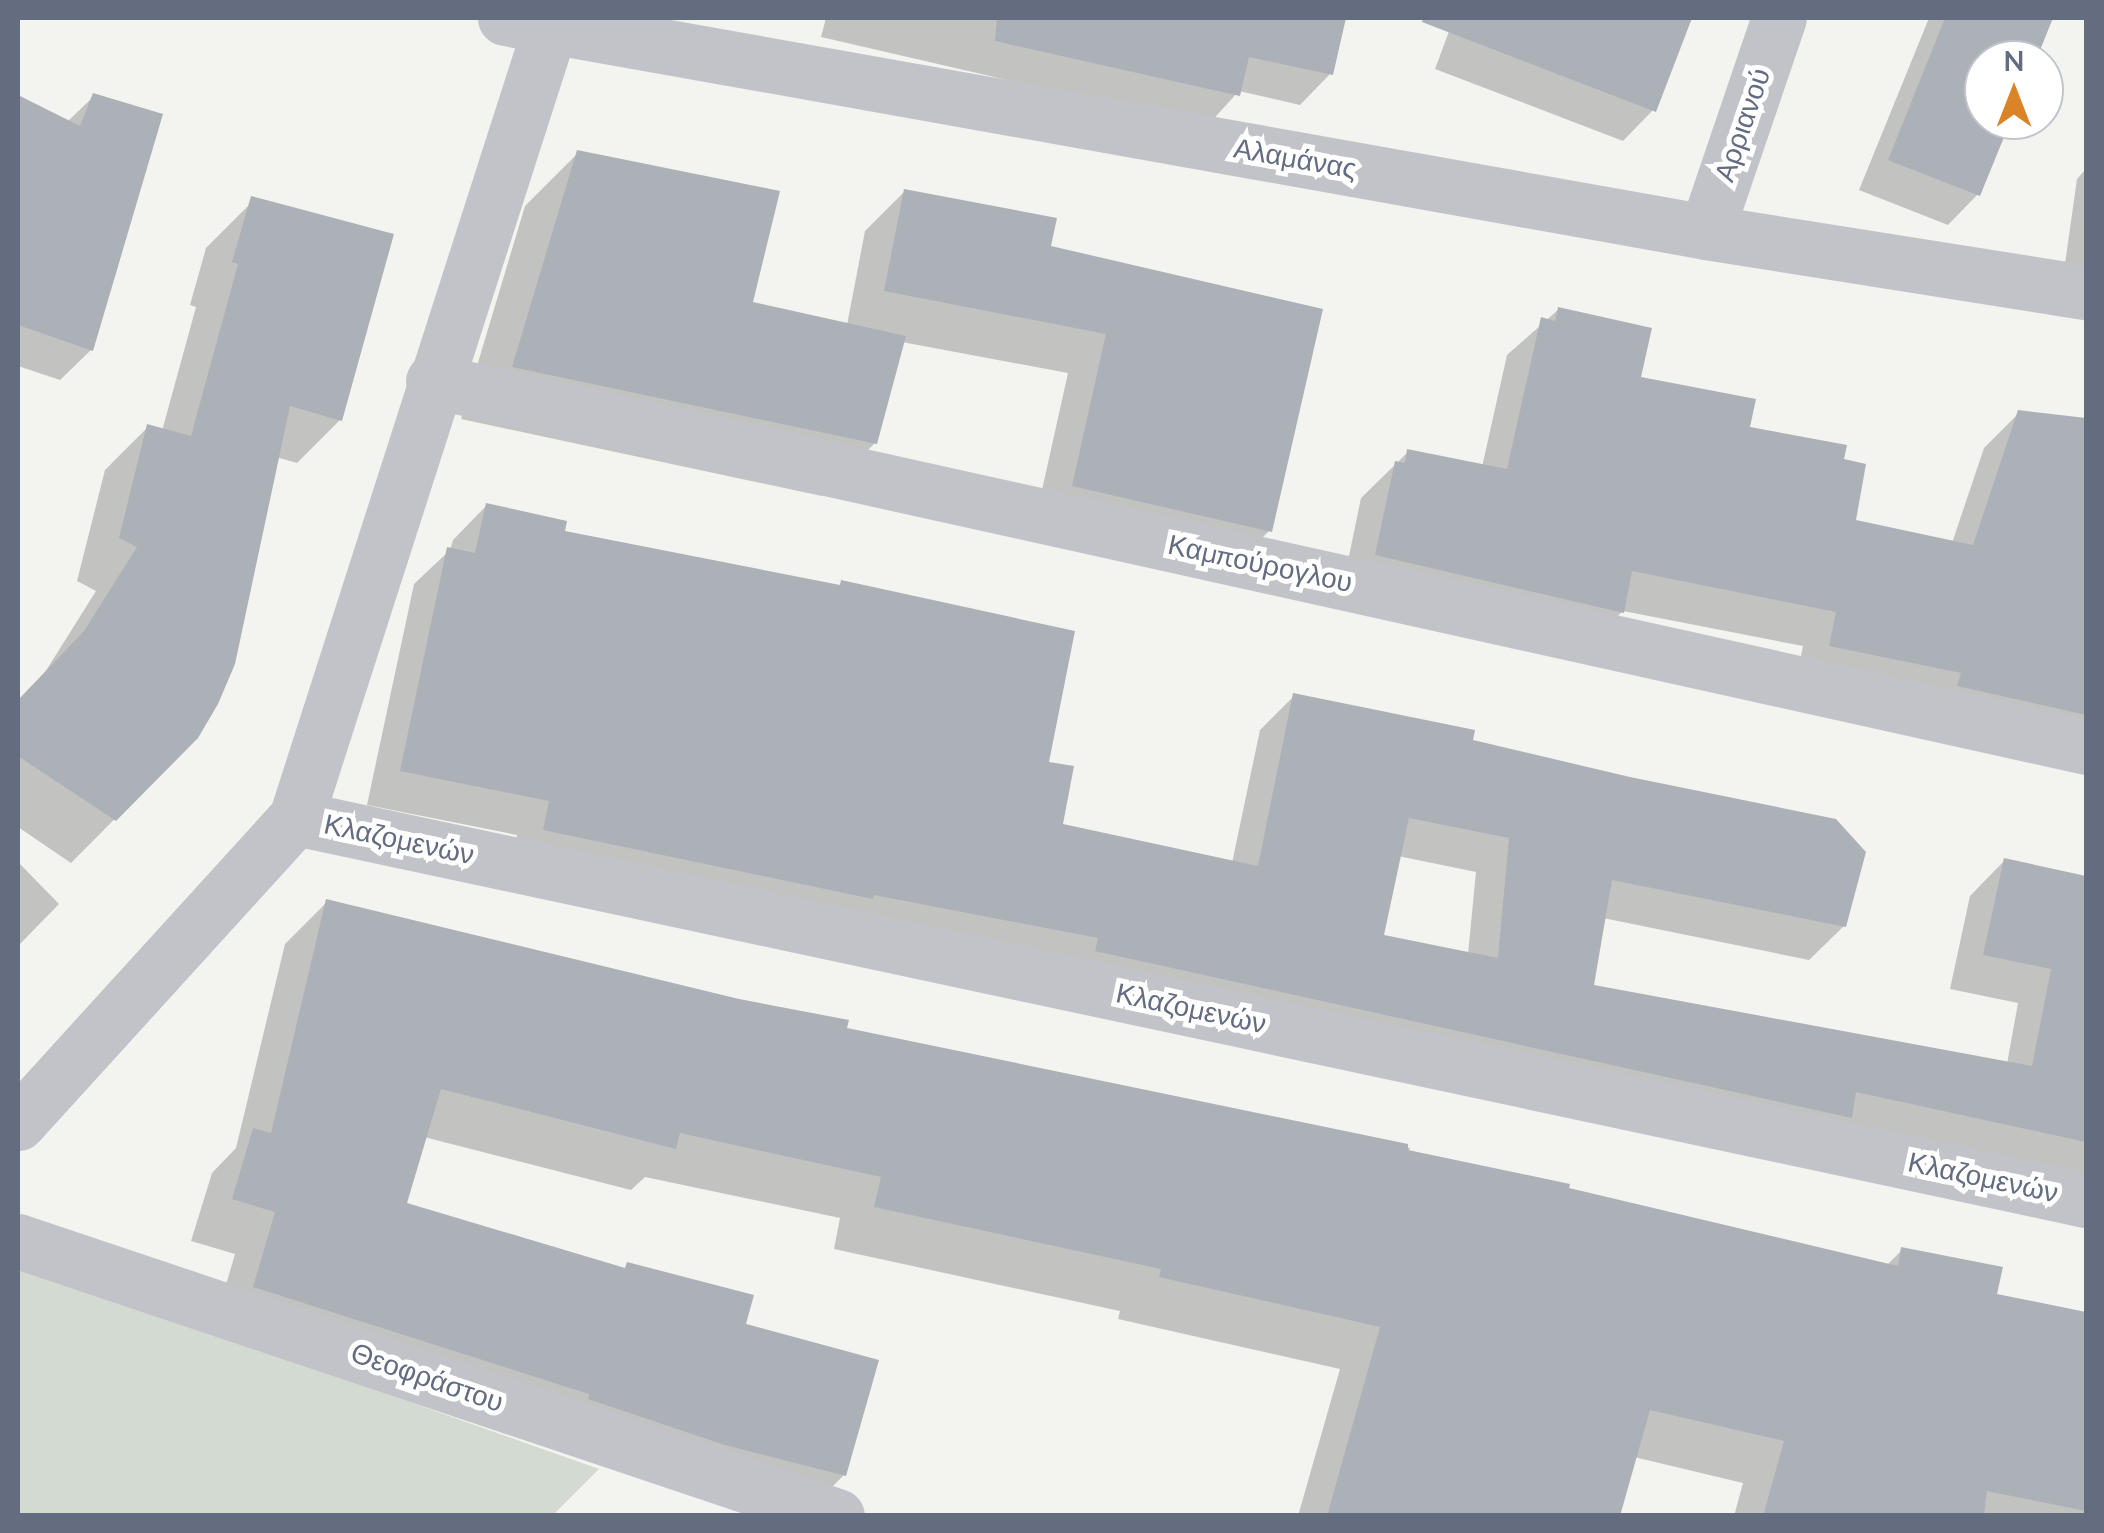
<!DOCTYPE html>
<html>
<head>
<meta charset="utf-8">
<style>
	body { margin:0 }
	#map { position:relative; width:2104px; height:1533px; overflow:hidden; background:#f3f4f0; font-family:"Nunito Sans",sans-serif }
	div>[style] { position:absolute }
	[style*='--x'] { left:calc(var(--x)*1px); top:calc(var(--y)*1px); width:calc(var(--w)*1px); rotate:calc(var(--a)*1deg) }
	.green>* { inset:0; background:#d2dad1 }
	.shadow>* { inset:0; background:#0003 }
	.building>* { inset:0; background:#acb0b7 }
	.minor>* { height:55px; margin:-27.5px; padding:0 27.5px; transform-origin:27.5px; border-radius:27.5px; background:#c2c3c8 }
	span { translate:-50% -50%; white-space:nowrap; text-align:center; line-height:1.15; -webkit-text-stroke:10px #fff; paint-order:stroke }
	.street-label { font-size:28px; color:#646c80 }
	.frame { position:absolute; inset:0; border:20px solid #646c80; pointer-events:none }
	.north { position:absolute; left:1964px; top:40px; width:100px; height:100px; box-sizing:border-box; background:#fff; border:2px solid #c1c4cc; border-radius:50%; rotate:0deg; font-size:28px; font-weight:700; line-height:40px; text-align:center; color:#646c80 }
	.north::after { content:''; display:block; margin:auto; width:35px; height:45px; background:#da8329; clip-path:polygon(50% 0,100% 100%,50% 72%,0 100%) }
</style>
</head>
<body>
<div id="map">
	<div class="green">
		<i style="clip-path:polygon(18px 1263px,599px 1469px,553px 1515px,18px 1516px)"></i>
	</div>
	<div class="shadow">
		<i style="clip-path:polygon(826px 18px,1343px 18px,1330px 74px,1300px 105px,1239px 91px,1207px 126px,821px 37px)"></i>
		<i style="clip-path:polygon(1454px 18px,1665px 18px,1686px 26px,1653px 110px,1623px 141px,1435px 69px)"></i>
		<i style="clip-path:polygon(1929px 18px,2017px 18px,2046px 29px,2033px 60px,1984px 60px,1984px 120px,2009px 120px,1978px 194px,1948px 225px,1859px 190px)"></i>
		<i style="clip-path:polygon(94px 96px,114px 264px,118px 266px,91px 350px,60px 380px,18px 366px,18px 98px,67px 122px)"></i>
		<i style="clip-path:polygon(578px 153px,750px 304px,847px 325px,865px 231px,905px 191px,1048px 247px,1270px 530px,1230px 570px,1034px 526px,1068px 373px,902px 342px,875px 443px,822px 496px,461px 419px,525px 206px)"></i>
		<i style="clip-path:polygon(2086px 169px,2086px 267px,2065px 264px,2077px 179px)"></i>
		<i style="clip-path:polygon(250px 204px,340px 420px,297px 463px,276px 457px,196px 737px,71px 863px,18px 827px,18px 702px,42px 677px,96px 591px,77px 581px,105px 470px,148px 427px,162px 431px,196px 307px,190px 305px,206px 248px)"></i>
		<i style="clip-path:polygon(1559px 309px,1638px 379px,1746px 429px,1841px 461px,1853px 522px,1952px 543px,1984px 448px,2019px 413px,2086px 422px,2086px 757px,1796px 681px,1803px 646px,1623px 611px,1587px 646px,1342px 590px,1361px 498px,1408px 452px,1482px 467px,1507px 355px)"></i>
		<i style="clip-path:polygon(evenodd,487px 505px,562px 533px,838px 587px,842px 582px,1046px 764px,1060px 826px,1232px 863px,1260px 730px,1294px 696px,1470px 742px,1844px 926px,1809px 960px,1603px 918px,1591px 987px,2007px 1064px,2018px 1003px,1950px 989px,1970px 896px,2004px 861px,2086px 879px,2086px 1196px,510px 864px,517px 835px,367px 805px,414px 584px,450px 550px,453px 540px,487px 505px,1398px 856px,1476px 872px,1468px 954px,1381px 937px,1398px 856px)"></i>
		<i style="clip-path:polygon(18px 862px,59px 904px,18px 946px)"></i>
		<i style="clip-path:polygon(327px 902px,844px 1029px,1410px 1148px,1409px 1152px,1886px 1266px,1902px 1250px,1994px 1296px,2086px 1314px,2086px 1516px,1734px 1516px,1743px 1483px,1634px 1457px,1617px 1516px,1298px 1516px,1340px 1369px,1118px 1319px,1120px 1311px,834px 1249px,840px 1218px,645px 1177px,631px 1190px,424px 1137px,404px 1205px,623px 1270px,628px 1265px,743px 1326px,844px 1475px,803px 1516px,213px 1329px,235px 1254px,191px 1241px,212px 1173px,236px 1148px,285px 944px)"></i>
	</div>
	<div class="building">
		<i style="clip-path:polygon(997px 18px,1346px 18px,1333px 75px,1249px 57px,1240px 96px,995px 41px)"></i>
		<i style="clip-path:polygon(1423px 18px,1692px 18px,1656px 112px,1422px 22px)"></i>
		<i style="clip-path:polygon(1945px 18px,2053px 18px,2036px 60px,1984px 60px,1984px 120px,2011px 120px,1980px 196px,1888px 160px)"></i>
		<i style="clip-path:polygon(93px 93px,163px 114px,93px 351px,18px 325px,18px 95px,80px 126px)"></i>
		<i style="clip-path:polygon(577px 150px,780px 191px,753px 302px,906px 336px,877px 444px,512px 367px)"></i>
		<i style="clip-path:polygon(904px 189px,1057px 218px,1051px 246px,1323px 309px,1272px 532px,1072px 486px,1106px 334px,884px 291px)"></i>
		<i style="clip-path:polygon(251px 196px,394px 234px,342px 421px,290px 406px,235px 664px,218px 704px,198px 738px,116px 821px,18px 756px,18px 700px,84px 631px,137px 547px,119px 538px,147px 424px,191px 436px,238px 264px,232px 262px)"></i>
		<i style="clip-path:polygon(1558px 307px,1652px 328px,1641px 377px,1756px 399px,1750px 427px,1847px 445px,1844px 459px,1866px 464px,1856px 520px,1973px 545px,2018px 410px,2086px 418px,2086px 715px,1957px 686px,1961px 673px,1829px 646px,1836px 612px,1632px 571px,1624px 613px,1375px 555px,1395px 461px,1405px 463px,1407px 449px,1507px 469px,1541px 317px,1555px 321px)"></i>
		<i style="clip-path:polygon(evenodd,486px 503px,567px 521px,565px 531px,840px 585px,841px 580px,1075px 631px,1049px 762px,1074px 766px,1063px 824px,1258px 866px,1293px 693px,1475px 730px,1473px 740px,1630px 777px,1836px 819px,1866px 852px,1846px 927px,1612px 880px,1594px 985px,2032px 1066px,2051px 969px,1983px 955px,2004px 858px,2086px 876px,2086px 1142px,1856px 1092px,1852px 1118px,1095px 951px,1098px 938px,874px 895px,873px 899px,543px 830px,549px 801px,400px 771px,447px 547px,475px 553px,486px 503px,1409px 818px,1509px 838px,1498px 958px,1384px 935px,1409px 818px)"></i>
		<i style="clip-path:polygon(326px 899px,739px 999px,849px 1020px,847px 1028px,1408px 1144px,1408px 1150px,1570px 1184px,1569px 1188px,1898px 1266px,1901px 1247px,2003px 1267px,1997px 1294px,2086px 1312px,2086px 1511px,1987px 1491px,1984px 1516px,1763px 1516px,1784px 1441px,1650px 1410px,1620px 1516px,1327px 1516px,1380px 1327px,1159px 1277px,1161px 1269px,874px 1207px,881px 1177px,680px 1133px,676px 1149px,441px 1089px,407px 1203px,625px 1268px,627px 1262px,754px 1295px,746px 1324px,879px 1360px,846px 1476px,725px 1445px,588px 1399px,589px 1394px,253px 1287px,275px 1212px,232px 1199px,253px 1128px,271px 1133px)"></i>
	</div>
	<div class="minor">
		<i style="--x:505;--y:18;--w:1220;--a:10.1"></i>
		<i style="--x:1706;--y:232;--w:385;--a:9"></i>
		<i style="--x:1706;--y:232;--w:226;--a:-71.2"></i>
		<i style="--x:433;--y:381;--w:1693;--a:12.48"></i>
		<i style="--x:296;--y:818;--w:1830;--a:12.05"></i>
		<i style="--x:18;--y:1123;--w:413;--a:-47.7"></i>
		<i style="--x:296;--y:818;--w:840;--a:-72.19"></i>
		<i style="--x:18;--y:1241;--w:864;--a:18.56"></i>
	</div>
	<div class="street-label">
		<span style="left:1743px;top:125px;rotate:-71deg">Αρριανού</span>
		<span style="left:1295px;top:159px;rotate:10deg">Αλαμάνας</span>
		<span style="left:1260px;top:564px;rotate:12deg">Καμπούρογλου</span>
		<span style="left:399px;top:840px;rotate:12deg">Κλαζομενών</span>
		<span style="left:1191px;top:1009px;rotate:12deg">Κλαζομενών</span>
		<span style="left:1983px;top:1178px;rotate:12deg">Κλαζομενών</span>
		<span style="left:427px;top:1378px;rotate:19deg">Θεοφράστου</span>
	</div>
	<div class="frame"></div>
	<div class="north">N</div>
</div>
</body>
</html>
